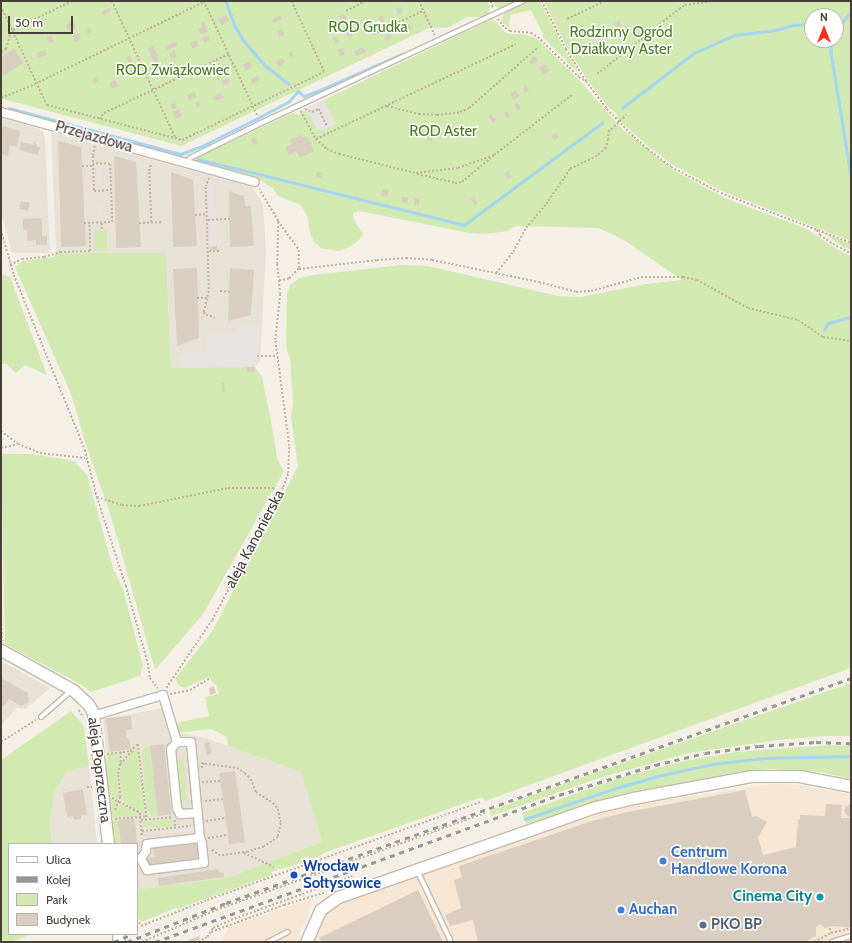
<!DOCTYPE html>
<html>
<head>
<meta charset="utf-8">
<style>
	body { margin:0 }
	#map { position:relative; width:852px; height:943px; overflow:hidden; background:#f4f0e8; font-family:Cabin,sans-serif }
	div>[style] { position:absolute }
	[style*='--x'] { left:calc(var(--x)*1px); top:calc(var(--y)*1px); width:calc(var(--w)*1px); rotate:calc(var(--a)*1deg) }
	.residential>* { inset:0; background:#e8e2d6 }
	.commercial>* { inset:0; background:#f6e6d3 }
	.green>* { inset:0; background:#d2e9b1; transform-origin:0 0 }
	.parking>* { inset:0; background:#e6e3e0; transform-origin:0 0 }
	.stream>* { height:2.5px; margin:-1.25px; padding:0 1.25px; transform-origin:1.25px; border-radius:1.25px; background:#a4d5f1 }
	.building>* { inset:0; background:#d9cec0; transform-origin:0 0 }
	.path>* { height:1.5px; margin-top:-0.75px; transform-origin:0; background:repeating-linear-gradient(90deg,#c2b39c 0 2px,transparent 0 4px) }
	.roads { filter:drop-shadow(1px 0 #c3baad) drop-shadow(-1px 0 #c3baad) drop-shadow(0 1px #c3baad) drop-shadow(0 -1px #c3baad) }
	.service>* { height:4px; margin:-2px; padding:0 2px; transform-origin:2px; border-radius:2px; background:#fff }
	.minor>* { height:8px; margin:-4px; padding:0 4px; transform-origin:4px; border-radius:4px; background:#fff }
	.tertiary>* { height:11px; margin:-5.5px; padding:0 5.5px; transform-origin:5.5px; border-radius:5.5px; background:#fff }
	.rail>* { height:2.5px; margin-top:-1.25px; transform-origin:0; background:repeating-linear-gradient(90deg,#979797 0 5px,transparent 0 10px) }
	.dots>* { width:11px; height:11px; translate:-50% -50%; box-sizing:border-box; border:2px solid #fff; border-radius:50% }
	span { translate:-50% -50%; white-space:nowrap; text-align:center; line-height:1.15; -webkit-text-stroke:3px #fff; paint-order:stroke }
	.park-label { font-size:15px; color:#4c7b28 }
	.street-label { font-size:15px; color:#484037 }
	.shop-label { font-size:15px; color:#366cbe; font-weight:700 }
	.left { translate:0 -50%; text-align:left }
	.transit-label { font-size:15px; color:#164399; font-weight:700 }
	.culture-label { font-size:15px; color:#0d838f; font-weight:700 }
	.right { translate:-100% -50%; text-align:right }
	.service-label { font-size:15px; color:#4e5e75; font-weight:700 }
	.frame { position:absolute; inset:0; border:2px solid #484037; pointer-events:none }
	.legend { position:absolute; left:8px; top:843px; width:130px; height:92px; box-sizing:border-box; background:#fff; border:1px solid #b6b3af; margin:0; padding:5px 7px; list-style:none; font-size:12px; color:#484037 }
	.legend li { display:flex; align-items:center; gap:8px; height:20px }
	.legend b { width:20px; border:1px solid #b6b3af }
	.north { position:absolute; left:804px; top:8px; width:40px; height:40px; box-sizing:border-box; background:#fff; border:1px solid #b6b3af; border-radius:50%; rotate:0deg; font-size:11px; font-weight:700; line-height:16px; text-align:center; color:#484037 }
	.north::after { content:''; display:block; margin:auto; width:14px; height:18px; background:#fc2f17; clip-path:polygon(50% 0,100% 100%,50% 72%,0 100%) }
	.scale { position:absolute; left:8px; top:16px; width:65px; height:18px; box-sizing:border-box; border:2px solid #484037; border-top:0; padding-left:5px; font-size:12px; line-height:14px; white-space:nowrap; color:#484037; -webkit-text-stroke:3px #fff; paint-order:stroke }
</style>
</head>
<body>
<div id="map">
	<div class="residential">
		<i style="clip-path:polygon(1px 118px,40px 129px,40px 131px,43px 132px,44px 137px,45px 137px,50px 253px,12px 253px,1px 211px)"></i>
		<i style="clip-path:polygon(51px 132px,252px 187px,263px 204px,266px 252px,260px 360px,255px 367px,171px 368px,166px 253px,56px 253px)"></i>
		<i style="clip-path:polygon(1px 661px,50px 688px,26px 709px,17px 708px,1px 726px)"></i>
		<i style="clip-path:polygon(163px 708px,178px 733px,206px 738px,301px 772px,322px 842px,230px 877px,137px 890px,137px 844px,116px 844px,103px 719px)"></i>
		<i style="clip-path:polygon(89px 766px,97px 844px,52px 844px,50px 823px,55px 790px,67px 772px)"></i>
	</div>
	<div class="commercial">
		<i style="clip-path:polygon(776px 784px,801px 785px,851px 795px,851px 942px,311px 942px,319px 921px,328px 909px,344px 900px,602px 813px,642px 804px,755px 786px)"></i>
		<i style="clip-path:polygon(314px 898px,297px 942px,222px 942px,228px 928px)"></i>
	</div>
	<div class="green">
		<i style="clip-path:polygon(1px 1px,488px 1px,490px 9px,488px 15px,482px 17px,467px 17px,447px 28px,431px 27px,181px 146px,3px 99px,1px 96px)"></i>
		<i style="clip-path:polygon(493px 1px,518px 1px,500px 9px,496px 7px)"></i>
		<i style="clip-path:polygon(529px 1px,540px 1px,566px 52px,579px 74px,542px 36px,543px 34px,531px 10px,510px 15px,509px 28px,503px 23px,502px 20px,504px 13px)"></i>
		<i style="clip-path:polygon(evenodd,544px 1px,851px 1px,851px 241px,722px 191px,673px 165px,649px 147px,617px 118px,617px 114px,608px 107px,588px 81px,564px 42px,544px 1px,812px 16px,836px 16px,836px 40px,812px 40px,812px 16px)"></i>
		<i style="clip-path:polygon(490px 20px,495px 21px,505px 32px,510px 34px,522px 34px,536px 38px,580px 81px,623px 130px,675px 171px,725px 198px,807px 229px,836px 249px,851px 256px,851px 668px,485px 801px,482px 797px,326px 852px,317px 857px,311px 859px,307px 856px,304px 858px,304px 862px,282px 869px,274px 868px,278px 870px,271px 872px,272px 875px,177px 909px,176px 908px,141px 922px,137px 916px,137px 890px,230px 877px,322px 842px,301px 772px,228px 746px,227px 737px,212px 729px,178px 733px,176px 723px,209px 716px,205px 697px,219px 694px,216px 685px,212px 682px,209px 677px,185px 688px,180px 686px,175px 679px,213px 630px,298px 466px,291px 417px,293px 403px,290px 359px,286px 346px,287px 293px,291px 284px,300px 278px,314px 275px,400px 265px,428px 266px,558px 296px,581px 297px,646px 284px,682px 280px,624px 240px,598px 228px,515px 226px,507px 231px,486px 234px,469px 233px,360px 211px,353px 213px,354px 220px,363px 234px,359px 240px,350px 247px,338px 251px,321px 248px,314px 242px,309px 230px,308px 218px,301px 205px,278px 196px,273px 188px,261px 181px,195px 162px,196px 158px,292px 113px,298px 115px,307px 108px)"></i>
		<i style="left:107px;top:231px;width:19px;height:13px;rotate:90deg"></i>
		<i style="clip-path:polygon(825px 234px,851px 244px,851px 250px,843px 247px)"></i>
		<i style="clip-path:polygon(56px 253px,166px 253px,171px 368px,255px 367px,262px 377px,274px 437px,277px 458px,284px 471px,203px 614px,155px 670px,110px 513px,88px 451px,71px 394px,15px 267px,23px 261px,54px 257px)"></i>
		<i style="clip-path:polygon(1px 274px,10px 277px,47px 375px,25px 365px,16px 373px,6px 364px,1px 364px)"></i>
		<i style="clip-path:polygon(1px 454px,31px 454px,74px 461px,87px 475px,114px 571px,123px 589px,143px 666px,140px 676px,91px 692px,80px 684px,5px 644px)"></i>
		<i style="clip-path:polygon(851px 683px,851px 736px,825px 736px,778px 740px,689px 753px,602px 777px,491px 816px,490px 811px,540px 792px)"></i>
		<i style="clip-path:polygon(71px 711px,84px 726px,89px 766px,67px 772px,55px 790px,50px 823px,52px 844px,9px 844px,9px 934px,32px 934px,11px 942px,1px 942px,1px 760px)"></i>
		<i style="clip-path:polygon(149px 745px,157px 816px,155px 817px,147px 810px,142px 754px,145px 747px)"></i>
		<i style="clip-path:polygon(829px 745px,851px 746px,851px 779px,820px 772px,769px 769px,621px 794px,526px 824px,522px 813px,619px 778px,684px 761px,736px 752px)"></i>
		<i style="clip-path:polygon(137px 747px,139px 749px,140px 761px,137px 762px,140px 765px,145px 814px,144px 814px,123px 802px,119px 774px,124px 761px)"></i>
		<i style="clip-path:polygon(115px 754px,119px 754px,121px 762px,117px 775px,119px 797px,116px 799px,108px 793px,105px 763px,107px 763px,106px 755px)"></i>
		<i style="left:183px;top:759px;width:15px;height:8px;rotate:82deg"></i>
		<i style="left:185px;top:775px;width:26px;height:9px;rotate:86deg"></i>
		<i style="clip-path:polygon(109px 797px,138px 814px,138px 816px,112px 818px)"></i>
		<i style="clip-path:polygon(172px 819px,173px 826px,172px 827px,143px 829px,143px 822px)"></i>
		<i style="clip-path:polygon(114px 820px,119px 820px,120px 844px,115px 844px,112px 822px)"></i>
	</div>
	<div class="parking">
		<i style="clip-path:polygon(324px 100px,336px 124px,321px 131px,317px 130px,310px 115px,305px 111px,307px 108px)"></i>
		<i style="left:101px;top:165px;width:21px;height:6px;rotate:87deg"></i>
		<i style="clip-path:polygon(210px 179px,216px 181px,214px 187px,217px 246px,210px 247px,207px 189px)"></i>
		<i style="clip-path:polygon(96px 203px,103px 203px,103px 221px,97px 221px)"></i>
		<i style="clip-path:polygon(259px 325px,260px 346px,257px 346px,259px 360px,253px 360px,253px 366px,179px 367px,179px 354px,185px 354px,187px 351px,202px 350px,203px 354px,205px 353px,207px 350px,207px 333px,235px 333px,236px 326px)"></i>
		<i style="left:194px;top:827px;width:5px;height:50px;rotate:90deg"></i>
	</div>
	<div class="stream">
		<i style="--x:226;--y:1;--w:27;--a:70"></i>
		<i style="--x:235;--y:26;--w:17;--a:59"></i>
		<i style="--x:244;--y:41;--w:33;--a:49"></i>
		<i style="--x:266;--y:66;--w:29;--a:38"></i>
		<i style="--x:836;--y:32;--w:10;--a:-61"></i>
		<i style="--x:841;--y:23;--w:15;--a:-48"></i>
		<i style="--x:832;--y:40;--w:12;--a:95"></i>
		<i style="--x:831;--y:52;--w:125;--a:80.8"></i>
		<i style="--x:9;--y:108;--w:178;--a:15"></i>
		<i style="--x:181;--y:154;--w:22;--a:-21"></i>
		<i style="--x:202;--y:146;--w:58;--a:-26.6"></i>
		<i style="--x:254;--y:120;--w:40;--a:-28"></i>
		<i style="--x:289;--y:101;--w:13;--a:-48"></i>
		<i style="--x:298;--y:91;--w:8;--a:40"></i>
		<i style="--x:304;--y:96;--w:15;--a:-20"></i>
		<i style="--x:318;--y:91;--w:92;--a:-23.8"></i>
		<i style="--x:622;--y:108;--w:91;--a:-37.4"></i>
		<i style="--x:694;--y:53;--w:45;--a:-23.7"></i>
		<i style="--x:735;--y:35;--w:41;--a:-7"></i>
		<i style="--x:776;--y:30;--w:19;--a:-16"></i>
		<i style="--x:794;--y:25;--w:18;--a:-3"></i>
		<i style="--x:198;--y:159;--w:274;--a:13.9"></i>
		<i style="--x:464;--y:225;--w:172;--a:-36.5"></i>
		<i style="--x:824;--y:330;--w:8;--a:-60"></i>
		<i style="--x:828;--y:323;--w:24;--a:-15"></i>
		<i style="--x:525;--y:819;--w:96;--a:-18.8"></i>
		<i style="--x:616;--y:788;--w:48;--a:-15.8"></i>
		<i style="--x:662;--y:775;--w:52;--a:-12.2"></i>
		<i style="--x:713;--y:764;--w:51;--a:-6.7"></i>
		<i style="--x:764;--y:758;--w:87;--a:-1.3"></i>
	</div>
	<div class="building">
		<i style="clip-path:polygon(401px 7px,403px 12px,398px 15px,396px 9px)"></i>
		<i style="clip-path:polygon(109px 8px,111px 11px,103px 15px,102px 12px)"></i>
		<i style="clip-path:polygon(344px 14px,347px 20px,342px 23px,339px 16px)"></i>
		<i style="left:226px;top:15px;width:7px;height:9px;rotate:63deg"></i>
		<i style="left:382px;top:15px;width:7px;height:4px;rotate:63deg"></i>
		<i style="clip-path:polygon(280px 16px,282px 19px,274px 23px,272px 19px)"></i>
		<i style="clip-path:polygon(619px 20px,622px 28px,619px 30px,614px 24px)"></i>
		<i style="clip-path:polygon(73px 21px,76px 28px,68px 31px,66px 25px)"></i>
		<i style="clip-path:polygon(204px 21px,208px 32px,200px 34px,198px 29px,202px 27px,201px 23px)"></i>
		<i style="left:409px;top:24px;width:6px;height:7px;rotate:59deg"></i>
		<i style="left:90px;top:28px;width:5px;height:5px;rotate:68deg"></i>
		<i style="clip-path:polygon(282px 29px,285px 35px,279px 37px,277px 31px)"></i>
		<i style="left:349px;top:30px;width:7px;height:4px;rotate:63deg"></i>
		<i style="clip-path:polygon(79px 33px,81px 39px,75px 42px,72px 36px)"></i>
		<i style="clip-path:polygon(390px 34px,392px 38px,386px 41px,385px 36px)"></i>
		<i style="left:51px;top:35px;width:7px;height:5px;rotate:63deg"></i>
		<i style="clip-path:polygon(208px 36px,210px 40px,205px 43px,202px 38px)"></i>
		<i style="left:336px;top:36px;width:7px;height:4px;rotate:63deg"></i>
		<i style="clip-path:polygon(196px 40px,198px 46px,193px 48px,190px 43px)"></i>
		<i style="clip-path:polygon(176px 42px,177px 46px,167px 50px,165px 46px)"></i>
		<i style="clip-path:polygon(153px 46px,158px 56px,156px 56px,160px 63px,155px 65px,148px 49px)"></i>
		<i style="clip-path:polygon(342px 48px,345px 54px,340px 56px,338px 50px)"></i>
		<i style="clip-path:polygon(361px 48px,364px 48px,366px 52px,356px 56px,354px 51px)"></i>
		<i style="clip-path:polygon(14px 49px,23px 63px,4px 75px,1px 70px,1px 57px)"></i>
		<i style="left:45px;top:50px;width:5px;height:9px;rotate:68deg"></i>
		<i style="clip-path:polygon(174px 50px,177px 57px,171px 59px,169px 54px)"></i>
		<i style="left:292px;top:51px;width:5px;height:4px;rotate:68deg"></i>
		<i style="left:130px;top:56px;width:10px;height:4px;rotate:66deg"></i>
		<i style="clip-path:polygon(534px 56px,538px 60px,532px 65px,529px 62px)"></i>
		<i style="left:282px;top:58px;width:5px;height:8px;rotate:53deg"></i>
		<i style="clip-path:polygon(249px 61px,252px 67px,246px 71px,243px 65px)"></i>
		<i style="clip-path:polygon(545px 64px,550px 70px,544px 74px,539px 68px)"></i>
		<i style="left:258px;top:76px;width:5px;height:8px;rotate:68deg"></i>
		<i style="clip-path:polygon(97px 77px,99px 81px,94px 84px,92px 79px)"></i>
		<i style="left:228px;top:78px;width:5px;height:7px;rotate:68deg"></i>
		<i style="left:115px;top:80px;width:6px;height:7px;rotate:59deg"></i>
		<i style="clip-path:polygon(526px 86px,529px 91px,526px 93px,522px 89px)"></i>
		<i style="clip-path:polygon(515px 90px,520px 96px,514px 100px,510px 94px)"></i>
		<i style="clip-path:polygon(194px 92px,197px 97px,189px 100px,187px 95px)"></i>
		<i style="clip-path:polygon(221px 93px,224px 98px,215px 101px,213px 97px)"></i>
		<i style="left:199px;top:101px;width:5px;height:4px;rotate:68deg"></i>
		<i style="left:175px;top:103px;width:5px;height:5px;rotate:68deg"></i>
		<i style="clip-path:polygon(517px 103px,521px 108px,518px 111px,514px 105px)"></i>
		<i style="left:179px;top:109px;width:8px;height:7px;rotate:67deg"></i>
		<i style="left:507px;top:111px;width:6px;height:4px;rotate:51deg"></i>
		<i style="clip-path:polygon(491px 114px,496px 120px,493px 123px,488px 116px)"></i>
		<i style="clip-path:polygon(3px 126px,20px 131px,17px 147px,10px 145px,8px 156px,1px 154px,1px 136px)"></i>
		<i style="clip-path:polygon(556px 133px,559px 138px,554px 140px,551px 137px)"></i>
		<i style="clip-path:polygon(428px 134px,433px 135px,432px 141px,427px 141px)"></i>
		<i style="clip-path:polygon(301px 135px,303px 137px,307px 136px,314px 151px,300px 158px,296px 151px,289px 155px,285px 147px,292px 144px,290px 140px)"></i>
		<i style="clip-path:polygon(255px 136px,258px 143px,253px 145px,251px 139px)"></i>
		<i style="clip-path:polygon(58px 141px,81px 147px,86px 246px,61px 247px)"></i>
		<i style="clip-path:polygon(21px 142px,34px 145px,34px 142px,36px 143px,36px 146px,40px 147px,38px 155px,19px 150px)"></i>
		<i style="clip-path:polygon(114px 156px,136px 162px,141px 247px,116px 248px)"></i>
		<i style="clip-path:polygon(508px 171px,512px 177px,508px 179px,504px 174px)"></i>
		<i style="clip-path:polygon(171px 172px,193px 180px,197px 246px,173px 247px)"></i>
		<i style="clip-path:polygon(317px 172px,323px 173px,321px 178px,316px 177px)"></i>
		<i style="clip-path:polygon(383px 189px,389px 190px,387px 197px,381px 196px)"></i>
		<i style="clip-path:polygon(229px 191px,244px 196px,245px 206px,251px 206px,254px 246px,230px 247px)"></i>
		<i style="left:402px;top:197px;width:6px;height:5px;rotate:9deg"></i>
		<i style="left:474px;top:197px;width:7px;height:4px;rotate:56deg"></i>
		<i style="left:415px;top:198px;width:5px;height:7px;rotate:11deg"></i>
		<i style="left:21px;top:201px;width:9px;height:8px;rotate:13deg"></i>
		<i style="clip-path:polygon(42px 218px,42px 236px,47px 236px,47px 245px,36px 245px,36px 240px,27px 241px,27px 230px,23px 230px,23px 219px)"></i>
		<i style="clip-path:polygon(217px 246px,217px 250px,210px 250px,210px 247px)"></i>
		<i style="clip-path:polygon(197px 268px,199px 338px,177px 346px,173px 269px)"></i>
		<i style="clip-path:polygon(230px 268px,254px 270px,251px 315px,228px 321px)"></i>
		<i style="left:247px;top:367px;width:8px;height:5px"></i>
		<i style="left:224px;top:382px;width:10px;height:3px;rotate:84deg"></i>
		<i style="clip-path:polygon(1px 678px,28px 693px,27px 696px,29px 698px,28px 703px,21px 706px,9px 699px,6px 704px,1px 707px)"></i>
		<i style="clip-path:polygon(214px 686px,216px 693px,210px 695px,209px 688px)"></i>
		<i style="clip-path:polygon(131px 716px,132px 729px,126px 730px,126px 738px,129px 738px,131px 749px,110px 752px,106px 718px)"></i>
		<i style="left:210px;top:742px;width:12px;height:5px;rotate:85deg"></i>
		<i style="left:164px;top:744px;width:71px;height:14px;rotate:84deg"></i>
		<i style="left:235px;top:771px;width:72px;height:16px;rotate:82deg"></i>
		<i style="clip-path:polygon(76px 790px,83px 790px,87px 815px,81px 815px,81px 819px,74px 820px,73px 816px,67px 817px,63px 793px)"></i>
		<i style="clip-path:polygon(745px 790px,752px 817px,757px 816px,767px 822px,758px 837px,763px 855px,796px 847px,798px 819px,800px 819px,800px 815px,825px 816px,826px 804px,842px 805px,841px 818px,851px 818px,851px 927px,833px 926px,825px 928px,820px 924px,816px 927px,816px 936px,805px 942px,478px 942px,473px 920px,450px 926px,445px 915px,461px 908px,454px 880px,462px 878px,459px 866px,592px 821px,627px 812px)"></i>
		<i style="clip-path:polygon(851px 804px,851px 817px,850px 817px,846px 815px,844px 810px,846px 806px)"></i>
		<i style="clip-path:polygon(129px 818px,135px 819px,137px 844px,121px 844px,118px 821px)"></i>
		<i style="clip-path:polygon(199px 843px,201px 859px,147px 866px,146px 858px,154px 857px,153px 848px)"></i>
		<i style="clip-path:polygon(218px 869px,219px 872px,224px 873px,224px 877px,159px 886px,158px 878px)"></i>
		<i style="clip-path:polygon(418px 890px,443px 942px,322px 942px,319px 938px)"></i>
		<i style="clip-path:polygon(199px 936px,200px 939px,193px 942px,184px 942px)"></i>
	</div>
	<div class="path">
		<i style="--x:112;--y:1;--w:152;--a:65.1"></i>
		<i style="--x:204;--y:1;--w:128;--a:65"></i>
		<i style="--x:419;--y:1;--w:38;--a:65"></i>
		<i style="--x:491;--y:1;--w:7;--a:74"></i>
		<i style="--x:542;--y:1;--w:54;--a:63.4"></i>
		<i style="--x:566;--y:49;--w:38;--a:58"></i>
		<i style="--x:586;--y:81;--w:35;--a:53"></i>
		<i style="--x:607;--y:109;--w:39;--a:46"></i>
		<i style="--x:634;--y:137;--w:18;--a:41"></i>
		<i style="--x:648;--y:149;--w:29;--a:38"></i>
		<i style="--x:671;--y:167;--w:56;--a:27.5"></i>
		<i style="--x:721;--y:193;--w:139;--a:21"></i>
		<i style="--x:1;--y:6;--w:109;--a:65.1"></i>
		<i style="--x:47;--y:105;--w:139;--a:14.5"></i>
		<i style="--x:182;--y:140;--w:157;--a:-25.6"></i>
		<i style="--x:324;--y:72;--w:78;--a:-114.9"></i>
		<i style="--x:346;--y:11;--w:22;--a:-27"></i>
		<i style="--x:498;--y:19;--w:11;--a:52"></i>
		<i style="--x:505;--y:28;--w:6;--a:31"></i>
		<i style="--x:510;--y:31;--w:21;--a:5"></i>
		<i style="--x:531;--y:33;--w:8;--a:30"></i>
		<i style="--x:538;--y:37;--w:57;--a:44.3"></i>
		<i style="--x:579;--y:77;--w:6;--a:31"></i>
		<i style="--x:567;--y:19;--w:42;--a:-25.3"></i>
		<i style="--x:373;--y:34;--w:55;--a:-24.7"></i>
		<i style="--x:1;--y:52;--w:6;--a:-31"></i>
		<i style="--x:6;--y:49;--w:16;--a:-75"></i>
		<i style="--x:10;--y:34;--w:5;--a:-53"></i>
		<i style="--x:13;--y:30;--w:66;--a:-26.2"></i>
		<i style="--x:597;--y:74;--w:105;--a:-38.4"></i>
		<i style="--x:679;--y:9;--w:7;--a:-34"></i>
		<i style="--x:685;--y:5;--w:28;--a:-8"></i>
		<i style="--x:1;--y:98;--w:37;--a:-22"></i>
		<i style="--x:35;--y:84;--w:190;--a:-25.9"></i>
		<i style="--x:387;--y:106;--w:33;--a:14"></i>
		<i style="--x:419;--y:114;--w:18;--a:3"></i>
		<i style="--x:437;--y:115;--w:23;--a:-7"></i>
		<i style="--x:460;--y:112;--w:10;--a:-24"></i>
		<i style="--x:469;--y:108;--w:91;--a:-41.4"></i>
		<i style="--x:305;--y:109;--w:8;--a:23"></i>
		<i style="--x:312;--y:112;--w:8;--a:-23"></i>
		<i style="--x:319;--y:109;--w:19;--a:65"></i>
		<i style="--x:301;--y:111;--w:32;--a:62"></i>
		<i style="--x:316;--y:139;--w:15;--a:42"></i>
		<i style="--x:327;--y:149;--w:13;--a:23"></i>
		<i style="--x:339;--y:154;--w:79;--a:13.9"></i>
		<i style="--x:416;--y:173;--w:42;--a:-6.8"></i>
		<i style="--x:458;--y:168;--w:38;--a:-20"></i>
		<i style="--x:494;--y:155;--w:100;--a:-37.7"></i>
		<i style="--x:99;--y:119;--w:8;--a:-50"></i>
		<i style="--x:104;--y:113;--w:138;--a:-25.3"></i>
		<i style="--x:316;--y:139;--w:221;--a:-25.4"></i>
		<i style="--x:95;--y:146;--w:10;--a:101"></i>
		<i style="--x:93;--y:156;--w:35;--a:88"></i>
		<i style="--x:94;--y:191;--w:17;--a:-3"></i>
		<i style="--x:82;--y:166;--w:11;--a:0"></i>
		<i style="--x:417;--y:174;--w:39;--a:13"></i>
		<i style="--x:455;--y:183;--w:7;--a:-8"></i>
		<i style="--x:462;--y:182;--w:42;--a:-40.2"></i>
		<i style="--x:209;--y:178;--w:9;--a:108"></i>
		<i style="--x:206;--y:187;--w:104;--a:88.3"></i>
		<i style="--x:209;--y:291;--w:22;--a:103"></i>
		<i style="--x:204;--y:312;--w:4;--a:56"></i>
		<i style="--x:206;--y:315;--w:9;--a:13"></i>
		<i style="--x:195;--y:215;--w:12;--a:-5"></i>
		<i style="--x:208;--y:220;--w:22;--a:-3"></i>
		<i style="--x:278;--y:221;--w:36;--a:54"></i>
		<i style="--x:299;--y:250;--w:19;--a:90"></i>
		<i style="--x:299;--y:269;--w:14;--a:135"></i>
		<i style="--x:289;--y:279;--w:10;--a:169"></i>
		<i style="--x:151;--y:222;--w:51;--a:-92.2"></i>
		<i style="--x:149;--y:171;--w:8;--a:-76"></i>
		<i style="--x:84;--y:223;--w:28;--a:-2"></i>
		<i style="--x:112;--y:222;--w:58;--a:-92"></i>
		<i style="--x:110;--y:164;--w:17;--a:180"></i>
		<i style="--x:102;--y:223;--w:8;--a:90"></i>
		<i style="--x:139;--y:223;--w:24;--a:-2"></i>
		<i style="--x:1;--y:230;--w:47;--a:73.9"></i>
		<i style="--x:14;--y:275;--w:189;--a:67.9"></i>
		<i style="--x:85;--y:450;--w:49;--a:75.7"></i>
		<i style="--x:97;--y:497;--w:94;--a:72"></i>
		<i style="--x:126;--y:586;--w:80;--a:74.1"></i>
		<i style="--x:148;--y:663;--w:15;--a:82"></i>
		<i style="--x:150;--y:678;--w:13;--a:51"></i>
		<i style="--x:817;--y:230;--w:6;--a:59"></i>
		<i style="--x:820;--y:235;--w:16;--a:35"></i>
		<i style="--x:833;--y:244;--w:20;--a:27"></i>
		<i style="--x:209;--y:251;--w:12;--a:0"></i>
		<i style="--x:10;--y:265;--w:13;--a:-27"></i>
		<i style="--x:22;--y:259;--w:22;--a:-5"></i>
		<i style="--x:44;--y:257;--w:17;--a:-17"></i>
		<i style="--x:60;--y:252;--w:30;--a:-2"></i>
		<i style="--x:90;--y:251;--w:28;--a:-92"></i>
		<i style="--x:299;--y:269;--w:79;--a:-6.6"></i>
		<i style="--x:377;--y:260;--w:29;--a:-4"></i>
		<i style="--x:406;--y:258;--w:26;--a:4"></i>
		<i style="--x:432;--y:260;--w:109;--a:11.6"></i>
		<i style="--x:539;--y:282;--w:38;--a:15"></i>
		<i style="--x:576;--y:292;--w:15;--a:-4"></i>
		<i style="--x:591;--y:291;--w:52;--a:-15.6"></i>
		<i style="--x:641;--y:277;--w:42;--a:0"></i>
		<i style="--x:683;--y:277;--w:14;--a:12"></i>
		<i style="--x:697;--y:280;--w:58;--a:28.8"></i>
		<i style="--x:748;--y:308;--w:51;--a:13.5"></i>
		<i style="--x:798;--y:320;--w:30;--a:34"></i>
		<i style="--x:823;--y:337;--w:28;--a:8"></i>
		<i style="--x:496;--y:273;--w:27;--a:-51"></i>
		<i style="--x:513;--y:252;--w:27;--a:-62"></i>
		<i style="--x:526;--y:228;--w:31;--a:-50"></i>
		<i style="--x:546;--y:204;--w:42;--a:-55.6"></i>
		<i style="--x:570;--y:169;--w:28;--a:-26"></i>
		<i style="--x:595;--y:157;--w:13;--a:-39"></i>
		<i style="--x:605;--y:149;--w:9;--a:-72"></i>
		<i style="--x:608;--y:140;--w:8;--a:-90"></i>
		<i style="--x:608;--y:132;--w:25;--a:-43"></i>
		<i style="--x:220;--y:291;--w:10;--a:6"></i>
		<i style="--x:197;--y:298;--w:11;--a:0"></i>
		<i style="--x:257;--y:356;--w:20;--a:0"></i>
		<i style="--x:1;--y:431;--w:21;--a:37"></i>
		<i style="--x:18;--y:444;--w:24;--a:22"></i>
		<i style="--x:40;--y:453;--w:45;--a:6.3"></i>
		<i style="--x:1;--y:448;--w:17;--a:-13"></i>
		<i style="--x:97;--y:497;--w:26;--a:18"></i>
		<i style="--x:122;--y:505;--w:17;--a:3"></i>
		<i style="--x:139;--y:506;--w:91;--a:-11.4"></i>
		<i style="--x:228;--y:488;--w:45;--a:0"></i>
		<i style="--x:273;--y:488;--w:7;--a:34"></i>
		<i style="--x:1;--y:608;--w:33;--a:88"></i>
		<i style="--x:166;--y:688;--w:82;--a:-55.9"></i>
		<i style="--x:212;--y:620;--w:151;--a:-61.9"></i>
		<i style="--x:283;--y:487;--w:15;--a:-70"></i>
		<i style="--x:288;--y:473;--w:27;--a:-88"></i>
		<i style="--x:289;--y:446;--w:107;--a:-97.5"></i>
		<i style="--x:275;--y:340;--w:46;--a:-83.8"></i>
		<i style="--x:280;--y:294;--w:30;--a:-96"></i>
		<i style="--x:277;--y:264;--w:43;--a:-88.7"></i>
		<i style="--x:278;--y:221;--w:37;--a:-121"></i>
		<i style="--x:170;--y:694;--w:20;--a:-11"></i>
		<i style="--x:190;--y:690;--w:22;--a:-30"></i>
		<i style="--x:79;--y:710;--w:8;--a:60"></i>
		<i style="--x:1;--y:742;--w:41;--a:-32.2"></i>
		<i style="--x:121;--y:752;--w:10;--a:90"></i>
		<i style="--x:107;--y:754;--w:23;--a:-7"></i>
		<i style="--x:130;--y:751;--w:11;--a:-41"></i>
		<i style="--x:138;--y:744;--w:76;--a:83.2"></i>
		<i style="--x:201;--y:763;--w:36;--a:8"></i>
		<i style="--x:237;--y:768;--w:9;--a:32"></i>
		<i style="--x:245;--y:773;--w:8;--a:45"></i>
		<i style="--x:251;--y:779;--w:14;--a:69"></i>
		<i style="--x:256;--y:792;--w:20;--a:33"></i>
		<i style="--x:273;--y:803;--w:8;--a:50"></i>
		<i style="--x:278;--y:809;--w:14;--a:78"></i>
		<i style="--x:281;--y:823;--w:14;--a:102"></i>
		<i style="--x:278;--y:837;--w:17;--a:144"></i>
		<i style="--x:264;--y:847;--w:17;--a:163"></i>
		<i style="--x:248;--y:852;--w:28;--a:172"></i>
		<i style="--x:220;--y:856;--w:11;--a:-146"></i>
		<i style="--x:201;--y:768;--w:6;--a:-59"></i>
		<i style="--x:202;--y:782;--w:19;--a:-3"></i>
		<i style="--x:87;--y:787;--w:5;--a:0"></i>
		<i style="--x:112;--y:798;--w:32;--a:28"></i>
		<i style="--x:140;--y:813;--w:24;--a:85"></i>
		<i style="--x:205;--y:801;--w:18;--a:-6"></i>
		<i style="--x:115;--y:810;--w:14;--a:-69"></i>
		<i style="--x:120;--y:797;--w:23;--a:-95"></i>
		<i style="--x:118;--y:774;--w:10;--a:-79"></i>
		<i style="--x:120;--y:764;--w:19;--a:-47"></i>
		<i style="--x:115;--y:819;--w:32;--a:-5"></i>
		<i style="--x:141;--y:820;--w:32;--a:-5"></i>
		<i style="--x:175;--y:820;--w:8;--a:90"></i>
		<i style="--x:206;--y:821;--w:20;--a:-9"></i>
		<i style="--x:142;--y:831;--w:49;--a:-5.8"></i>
		<i style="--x:208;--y:838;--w:20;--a:-9"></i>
		<i style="--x:244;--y:853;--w:33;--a:25"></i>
		<i style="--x:137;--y:919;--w:8;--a:60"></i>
		<i style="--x:141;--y:926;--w:71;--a:-21.5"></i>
		<i style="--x:207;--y:900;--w:291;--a:-19.7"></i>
		<i style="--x:137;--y:927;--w:1;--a:0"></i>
		<i style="--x:830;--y:928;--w:5;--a:79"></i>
		<i style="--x:211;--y:932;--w:78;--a:-20.3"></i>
		<i style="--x:284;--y:905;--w:44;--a:-17.2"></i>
		<i style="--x:142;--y:942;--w:81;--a:-23.4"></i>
		<i style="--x:216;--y:910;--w:287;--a:-19.8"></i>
		<i style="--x:198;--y:942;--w:10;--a:-29"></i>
		<i style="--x:207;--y:937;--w:11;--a:-56"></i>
		<i style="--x:213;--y:928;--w:20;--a:-24"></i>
		<i style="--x:231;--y:920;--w:129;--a:-20"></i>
		<i style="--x:814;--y:942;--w:19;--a:-28"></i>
		<i style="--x:831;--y:933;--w:21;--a:-14"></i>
	</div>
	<div class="roads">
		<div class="service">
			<i style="--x:186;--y:163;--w:6;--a:-51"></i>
			<i style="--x:190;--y:158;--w:79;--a:-26.2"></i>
			<i style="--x:261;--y:123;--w:289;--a:-25"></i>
			<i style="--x:41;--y:717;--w:41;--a:-41.1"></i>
			<i style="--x:417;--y:870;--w:80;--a:64.7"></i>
			<i style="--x:268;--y:942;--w:22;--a:-27"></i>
			<i style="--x:832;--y:942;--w:20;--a:-18"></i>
		</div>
		<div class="minor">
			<i style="--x:1;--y:112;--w:263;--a:15.4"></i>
			<i style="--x:93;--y:716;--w:73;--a:-16.7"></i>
			<i style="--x:163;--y:695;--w:49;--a:73.4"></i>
			<i style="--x:137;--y:859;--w:4;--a:0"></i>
			<i style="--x:141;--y:859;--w:9;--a:-58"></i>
			<i style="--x:146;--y:851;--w:7;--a:-82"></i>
			<i style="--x:147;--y:844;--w:53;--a:-6.5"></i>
			<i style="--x:200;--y:838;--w:96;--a:-95.4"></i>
			<i style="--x:191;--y:742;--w:14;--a:180"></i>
			<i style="--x:177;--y:742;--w:9;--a:131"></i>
			<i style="--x:171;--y:749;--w:59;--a:84.2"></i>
			<i style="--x:177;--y:808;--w:7;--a:63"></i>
			<i style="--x:180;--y:814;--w:17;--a:-3"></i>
			<i style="--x:141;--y:859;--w:13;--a:61"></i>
			<i style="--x:147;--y:870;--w:57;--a:-7"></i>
			<i style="--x:204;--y:863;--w:20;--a:-96"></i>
			<i style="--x:202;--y:843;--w:5;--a:-112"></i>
		</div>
		<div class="tertiary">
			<i style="--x:1;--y:650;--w:82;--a:29.1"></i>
			<i style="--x:73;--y:690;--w:18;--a:43"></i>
			<i style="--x:86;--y:702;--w:6;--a:51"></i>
			<i style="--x:90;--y:707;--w:7;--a:63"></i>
			<i style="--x:93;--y:713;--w:132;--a:83.5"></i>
			<i style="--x:118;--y:934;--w:8;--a:83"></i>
			<i style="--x:306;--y:942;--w:35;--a:-66"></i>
			<i style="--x:320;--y:910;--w:22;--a:-36"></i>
			<i style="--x:338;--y:897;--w:272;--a:-19.3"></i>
			<i style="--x:595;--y:807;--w:39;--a:-13"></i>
			<i style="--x:633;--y:798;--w:121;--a:-10.5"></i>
			<i style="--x:752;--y:776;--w:47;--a:0"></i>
			<i style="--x:799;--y:776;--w:53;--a:10.9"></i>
		</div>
	</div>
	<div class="rail">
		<i style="--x:98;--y:942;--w:1;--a:-45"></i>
		<i style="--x:114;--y:942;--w:20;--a:-24"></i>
		<i style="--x:127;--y:942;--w:106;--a:-21.5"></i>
		<i style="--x:226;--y:903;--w:664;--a:-19.8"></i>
		<i style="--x:155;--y:942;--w:430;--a:-20"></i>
		<i style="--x:559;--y:795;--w:101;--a:-17.4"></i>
		<i style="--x:655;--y:765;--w:51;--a:-13.5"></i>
		<i style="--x:705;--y:753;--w:54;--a:-7.4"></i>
		<i style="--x:759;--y:746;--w:57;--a:-4"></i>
		<i style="--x:816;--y:742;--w:35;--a:2"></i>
	</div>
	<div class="dots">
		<i style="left:663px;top:861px;background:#3f7fe0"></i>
		<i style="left:294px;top:875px;background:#1a4fb4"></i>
		<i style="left:820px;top:897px;background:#0f9aa8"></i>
		<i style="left:621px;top:910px;background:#3f7fe0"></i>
		<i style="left:703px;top:925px;background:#5c6f8a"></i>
	</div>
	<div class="park-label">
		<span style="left:368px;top:28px">ROD Grudka</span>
		<span style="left:621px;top:41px">Rodzinny Ogród<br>Działkowy Aster</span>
		<span style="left:173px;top:71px">ROD Związkowiec</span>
		<span style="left:443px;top:132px">ROD Aster</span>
	</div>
	<div class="street-label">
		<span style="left:94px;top:137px;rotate:16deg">Przejazdowa</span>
		<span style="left:255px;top:539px;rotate:-62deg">aleja Kanonierska</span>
		<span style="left:99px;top:770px;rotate:83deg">aleja Poprzeczna</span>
	</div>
	<div class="shop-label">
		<span class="left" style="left:671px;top:861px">Centrum<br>Handlowe Korona</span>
		<span class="left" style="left:629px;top:910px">Auchan</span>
	</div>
	<div class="transit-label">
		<span class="left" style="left:303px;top:875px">Wrocław<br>Sołtysowice</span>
	</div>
	<div class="culture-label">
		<span class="right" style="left:812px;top:897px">Cinema City</span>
	</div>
	<div class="service-label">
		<span class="left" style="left:711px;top:925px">PKO BP</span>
	</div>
	<div class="frame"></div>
	<ul class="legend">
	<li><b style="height:5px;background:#fff"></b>Ulica</li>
	<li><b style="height:5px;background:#979797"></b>Kolej</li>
	<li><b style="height:11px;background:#d2e9b1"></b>Park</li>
	<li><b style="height:11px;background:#d9cec0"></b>Budynek</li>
	</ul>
	<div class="north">N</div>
	<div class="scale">50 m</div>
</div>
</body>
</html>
